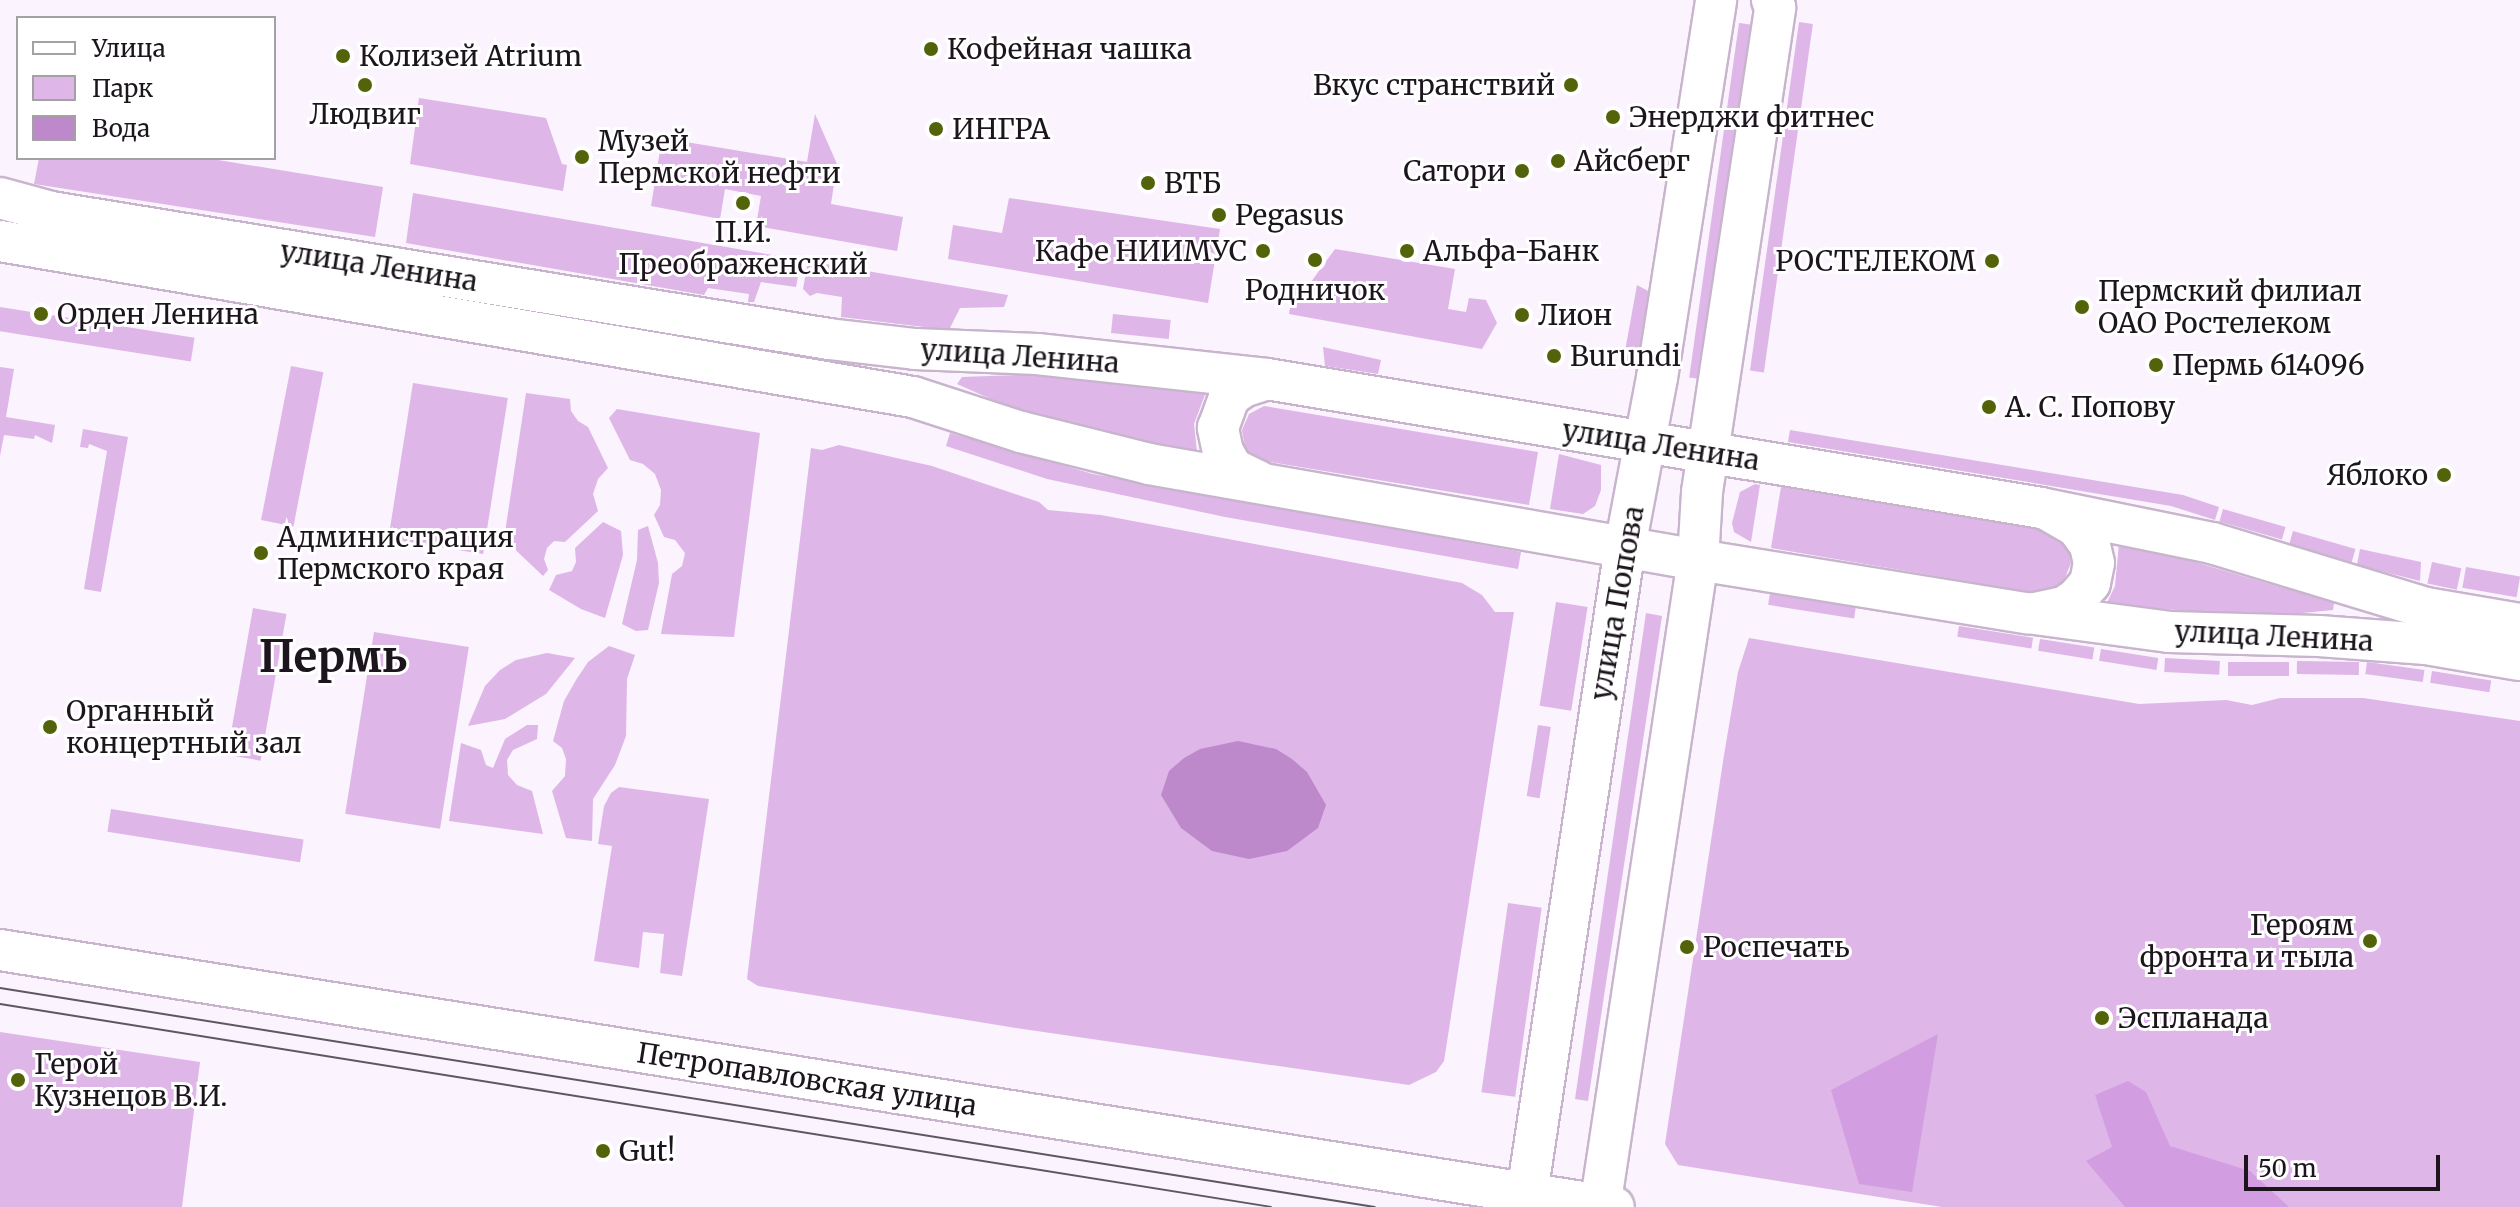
<!DOCTYPE html>
<html>
<head>
<meta charset="utf-8">
<style>
	body { margin:0 }
	#map { position:relative; width:2520px; height:1207px; overflow:hidden; background:#fbf3fd; font-family:Merriweather,serif }
	div>[style] { position:absolute }
	[style*='--x'] { left:calc(var(--x)*1px); top:calc(var(--y)*1px); width:calc(var(--w)*1px); rotate:calc(var(--a)*1deg) }
	.green>* { inset:0; background:#deb6e8; transform-origin:0 0 }
	.forest>* { inset:0; background:#d39ee1 }
	.water>* { inset:0; background:#be89cb }
	.roads { filter:drop-shadow(2px 0 #c8b5cd) drop-shadow(-2px 0 #c8b5cd) drop-shadow(0 2px #c8b5cd) drop-shadow(0 -2px #c8b5cd) }
	.major>* { height:40px; margin:-20px; padding:0 20px; transform-origin:20px; border-radius:20px; background:#fff }
	.tram>* { height:2px; margin:-1px; padding:0 1px; transform-origin:1px; border-radius:1px; background:#5e575f }
	.dots>* { width:22px; height:22px; translate:-50% -50%; box-sizing:border-box; border:4px solid #fff; border-radius:50% }
	span { translate:-50% -50%; white-space:nowrap; text-align:center; line-height:1.15; -webkit-text-stroke:6px #fff; paint-order:stroke }
	.poi-label { font-size:28px; color:#1c151d }
	.left { translate:0 -50%; text-align:left }
	.right { translate:-100% -50%; text-align:right }
	.street-label { font-size:28px; color:#1c151d }
	.town-label { font-size:44px; color:#1c151d; font-weight:700 }
	.legend { position:absolute; left:16px; top:16px; width:260px; height:144px; box-sizing:border-box; background:#fff; border:2px solid #a4a1a5; margin:0; padding:10px 14px; list-style:none; font-size:24px; color:#1c151d }
	.legend li { display:flex; align-items:center; gap:16px; height:40px }
	.legend b { width:40px; border:2px solid #a4a1a5 }
	.scale { position:absolute; left:2244px; top:1155px; width:196px; height:36px; box-sizing:border-box; border:4px solid #1c151d; border-top:0; padding-left:10px; font-size:24px; line-height:28px; white-space:nowrap; color:#1c151d; -webkit-text-stroke:6px #fff; paint-order:stroke }
</style>
</head>
<body>
<div id="map">
	<div class="green">
		<i style="left:1799px;top:22px;width:14px;height:352px;rotate:8deg"></i>
		<i style="left:1739px;top:23px;width:15px;height:358px;rotate:8deg"></i>
		<i style="clip-path:polygon(419px 98px,546px 118px,562px 164px,567px 165px,563px 191px,410px 164px)"></i>
		<i style="clip-path:polygon(815px 114px,837px 164px,831px 204px,903px 217px,897px 251px,756px 226px,761px 196px,725px 189px,720px 219px,651px 206px,662px 138px,807px 162px)"></i>
		<i style="clip-path:polygon(39px 158px,206px 158px,383px 187px,375px 237px,34px 184px)"></i>
		<i style="clip-path:polygon(413px 193px,801px 260px,796px 287px,761px 282px,754px 302px,748px 302px,749px 294px,708px 288px,704px 295px,406px 243px)"></i>
		<i style="clip-path:polygon(1009px 198px,1220px 229px,1208px 303px,948px 259px,953px 225px,1002px 233px)"></i>
		<i style="clip-path:polygon(1335px 249px,1455px 269px,1448px 309px,1466px 312px,1469px 298px,1486px 300px,1497px 323px,1482px 349px,1289px 314px,1294px 284px,1308px 286px)"></i>
		<i style="clip-path:polygon(808px 261px,1008px 295px,1004px 307px,960px 308px,949px 330px,841px 317px,842px 297px,817px 293px,810px 296px,803px 289px)"></i>
		<i style="clip-path:polygon(1637px 285px,1650px 292px,1638px 371px,1623px 362px)"></i>
		<i style="left:0;top:307px;width:197px;height:24px;rotate:9deg"></i>
		<i style="left:1113px;top:314px;width:58px;height:19px;rotate:6deg"></i>
		<i style="clip-path:polygon(1323px 347px,1381px 360px,1378px 374px,1325px 366px)"></i>
		<i style="left:291px;top:366px;width:33px;height:157px;rotate:11deg"></i>
		<i style="clip-path:polygon(0 367px,14px 369px,6px 417px,55px 425px,52px 443px,35px 435px,34px 439px,4px 435px,0 456px)"></i>
		<i style="clip-path:polygon(1021px 375px,1100px 379px,1206px 392px,1194px 424px,1197px 452px,1093px 431px,1018px 411px,957px 384px,962px 377px)"></i>
		<i style="left:413px;top:383px;width:96px;height:158px;rotate:9deg"></i>
		<i style="clip-path:polygon(526px 393px,570px 399px,571px 411px,578px 421px,588px 427px,608px 468px,598px 479px,593px 494px,598px 511px,565px 542px,554px 541px,547px 548px,544px 559px,548px 570px,543px 576px,504px 539px)"></i>
		<i style="clip-path:polygon(1264px 406px,1538px 452px,1529px 505px,1258px 460px,1245px 448px,1242px 430px,1249px 414px)"></i>
		<i style="clip-path:polygon(617px 409px,760px 433px,734px 637px,661px 634px,672px 574px,682px 566px,685px 553px,675px 540px,664px 537px,654px 515px,660px 505px,661px 490px,655px 474px,643px 464px,630px 460px,609px 418px)"></i>
		<i style="clip-path:polygon(83px 429px,128px 437px,101px 592px,84px 589px,107px 451px,89px 444px,88px 448px,80px 447px)"></i>
		<i style="clip-path:polygon(1790px 430px,2183px 495px,2219px 507px,2215px 520px,2171px 506px,1788px 442px)"></i>
		<i style="clip-path:polygon(950px 433px,1093px 474px,1521px 552px,1518px 569px,1225px 517px,1047px 479px,946px 446px)"></i>
		<i style="clip-path:polygon(839px 445px,932px 466px,1039px 502px,1048px 510px,1101px 515px,1462px 583px,1482px 595px,1495px 612px,1514px 612px,1444px 1061px,1436px 1072px,1409px 1085px,1016px 1028px,758px 986px,747px 979px,811px 448px,822px 450px)"></i>
		<i style="clip-path:polygon(1559px 454px,1601px 465px,1601px 490px,1595px 506px,1583px 514px,1550px 509px)"></i>
		<i style="clip-path:polygon(1755px 484px,1760px 485px,1751px 542px,1734px 532px,1732px 523px,1740px 492px)"></i>
		<i style="clip-path:polygon(1781px 487px,2047px 531px,2058px 536px,2068px 547px,2071px 563px,2064px 580px,2052px 590px,2036px 593px,1771px 548px)"></i>
		<i style="left:2223px;top:509px;width:65px;height:13px;rotate:16deg"></i>
		<i style="clip-path:polygon(603px 522px,621px 531px,623px 555px,605px 618px,581px 609px,549px 590px,556px 575px,572px 571px,576px 562px,575px 548px)"></i>
		<i style="clip-path:polygon(648px 526px,658px 563px,659px 583px,648px 630px,636px 631px,622px 624px,637px 560px,638px 530px)"></i>
		<i style="left:2293px;top:531px;width:65px;height:14px;rotate:16deg"></i>
		<i style="clip-path:polygon(2119px 543px,2168px 554px,2334px 603px,2333px 610px,2292px 614px,2233px 614px,2106px 605px,2115px 586px)"></i>
		<i style="clip-path:polygon(2360px 549px,2421px 562px,2420px 581px,2357px 565px)"></i>
		<i style="left:2432px;top:562px;width:30px;height:22px;rotate:12deg"></i>
		<i style="left:2466px;top:567px;width:55px;height:21px;rotate:10deg"></i>
		<i style="left:1770px;top:593px;width:87px;height:12px;rotate:9deg"></i>
		<i style="left:1556px;top:602px;width:32px;height:105px;rotate:9deg"></i>
		<i style="left:253px;top:608px;width:34px;height:149px;rotate:10deg"></i>
		<i style="clip-path:polygon(1646px 613px,1662px 616px,1588px 1101px,1575px 1099px)"></i>
		<i style="left:1959px;top:626px;width:75px;height:11px;rotate:9deg"></i>
		<i style="left:374px;top:632px;width:96px;height:184px;rotate:9deg"></i>
		<i style="clip-path:polygon(1749px 638px,2139px 704px,2226px 700px,2252px 705px,2280px 698px,2363px 698px,2520px 721px,2520px 1207px,1942px 1207px,1678px 1165px,1665px 1144px,1724px 755px,1738px 672px)"></i>
		<i style="left:2040px;top:639px;width:55px;height:12px;rotate:9deg"></i>
		<i style="clip-path:polygon(609px 646px,635px 655px,627px 679px,626px 736px,615px 765px,593px 799px,592px 841px,566px 838px,552px 791px,565px 776px,566px 759px,562px 748px,553px 741px,564px 701px,576px 680px,588px 662px)"></i>
		<i style="left:2101px;top:649px;width:58px;height:12px;rotate:9deg"></i>
		<i style="clip-path:polygon(547px 653px,575px 658px,546px 694px,505px 719px,468px 726px,485px 686px,500px 670px,516px 660px)"></i>
		<i style="left:2165px;top:658px;width:55px;height:14px;rotate:3deg"></i>
		<i style="left:2297px;top:661px;width:62px;height:13px;rotate:1deg"></i>
		<i style="left:2228px;top:662px;width:61px;height:14px"></i>
		<i style="left:2367px;top:662px;width:58px;height:12px;rotate:8deg"></i>
		<i style="left:2432px;top:671px;width:60px;height:12px;rotate:9deg"></i>
		<i style="clip-path:polygon(527px 725px,538px 725px,537px 739px,513px 750px,507px 760px,508px 775px,517px 785px,532px 791px,543px 834px,449px 821px,461px 743px,481px 750px,486px 765px,493px 768px,505px 739px)"></i>
		<i style="left:1538px;top:725px;width:13px;height:72px;rotate:9deg"></i>
		<i style="clip-path:polygon(619px 787px,709px 799px,682px 976px,660px 973px,664px 934px,643px 932px,639px 968px,594px 961px,612px 846px,598px 844px,604px 806px,611px 793px)"></i>
		<i style="left:111px;top:809px;width:195px;height:23px;rotate:9deg"></i>
		<i style="left:1508px;top:903px;width:34px;height:191px;rotate:8deg"></i>
		<i style="clip-path:polygon(0 1032px,200px 1062px,182px 1207px,0 1207px)"></i>
	</div>
	<div class="forest">
		<i style="clip-path:polygon(1938px 1034px,1912px 1192px,1859px 1184px,1831px 1090px)"></i>
		<i style="clip-path:polygon(2128px 1081px,2146px 1092px,2170px 1146px,2250px 1171px,2289px 1207px,2125px 1207px,2086px 1161px,2112px 1147px,2095px 1095px)"></i>
	</div>
	<div class="water">
		<i style="clip-path:polygon(1238px 741px,1276px 749px,1292px 759px,1307px 772px,1326px 805px,1318px 828px,1287px 851px,1249px 859px,1212px 851px,1181px 828px,1161px 795px,1169px 771px,1184px 758px,1200px 749px)"></i>
	</div>
	<div class="roads">
		<div class="major">
			<i style="--x:0;--y:198;--w:53;--a:15.4"></i>
			<i style="--x:51;--y:212;--w:788;--a:9.27"></i>
			<i style="--x:829;--y:339;--w:87;--a:6.6"></i>
			<i style="--x:915;--y:349;--w:122;--a:2.3"></i>
			<i style="--x:1037;--y:354;--w:231;--a:6.2"></i>
			<i style="--x:1267;--y:379;--w:785;--a:9.46"></i>
			<i style="--x:2041;--y:508;--w:175;--a:11.6"></i>
			<i style="--x:2212;--y:543;--w:224;--a:16.9"></i>
			<i style="--x:2426;--y:608;--w:95;--a:9.7"></i>
			<i style="--x:0;--y:241;--w:926;--a:9.7"></i>
			<i style="--x:913;--y:397;--w:114;--a:18"></i>
			<i style="--x:1021;--y:432;--w:132;--a:14"></i>
			<i style="--x:1149;--y:464;--w:557;--a:9.92"></i>
			<i style="--x:1698;--y:560;--w:333;--a:9.2"></i>
			<i style="--x:2027;--y:613;--w:143;--a:7.6"></i>
			<i style="--x:2169;--y:632;--w:150;--a:1.5"></i>
			<i style="--x:2319;--y:636;--w:107;--a:4.3"></i>
			<i style="--x:2426;--y:644;--w:95;--a:9.7"></i>
			<i style="--x:1258;--y:481;--w:28;--a:-154"></i>
			<i style="--x:1233;--y:469;--w:20;--a:-120"></i>
			<i style="--x:1223;--y:452;--w:25;--a:-102"></i>
			<i style="--x:1218;--y:428;--w:33;--a:-70"></i>
			<i style="--x:1229;--y:397;--w:17;--a:-36"></i>
			<i style="--x:1243;--y:387;--w:25;--a:-18"></i>
			<i style="--x:2035;--y:613;--w:30;--a:-12"></i>
			<i style="--x:2064;--y:607;--w:14;--a:-34"></i>
			<i style="--x:2076;--y:599;--w:21;--a:-49"></i>
			<i style="--x:2090;--y:583;--w:20;--a:-79"></i>
			<i style="--x:2094;--y:563;--w:18;--a:-103"></i>
			<i style="--x:2090;--y:545;--w:22;--a:-126"></i>
			<i style="--x:2077;--y:527;--w:32;--a:-150"></i>
			<i style="--x:0;--y:950;--w:1634;--a:9.05"></i>
			<i style="--x:1525;--y:1207;--w:668;--a:-81.38"></i>
			<i style="--x:1625;--y:547;--w:172;--a:-79.3"></i>
			<i style="--x:1657;--y:378;--w:383;--a:-81.1"></i>
			<i style="--x:1600;--y:1207;--w:654;--a:-81.39"></i>
			<i style="--x:1698;--y:560;--w:68;--a:-86.6"></i>
			<i style="--x:1702;--y:492;--w:490;--a:-81.4"></i>
			<i style="--x:1775;--y:7;--w:8;--a:-113"></i>
		</div>
	</div>
	<div class="tram">
		<i style="--x:0;--y:988;--w:1392;--a:9.05"></i>
		<i style="--x:0;--y:1004;--w:1287;--a:9.07"></i>
	</div>
	<div class="dots">
		<i style="left:931px;top:49px;background:#536309"></i>
		<i style="left:343px;top:56px;background:#536309"></i>
		<i style="left:365px;top:85px;background:#536309"></i>
		<i style="left:1571px;top:85px;background:#536309"></i>
		<i style="left:1613px;top:117px;background:#536309"></i>
		<i style="left:936px;top:129px;background:#536309"></i>
		<i style="left:582px;top:157px;background:#536309"></i>
		<i style="left:1558px;top:161px;background:#536309"></i>
		<i style="left:1522px;top:171px;background:#536309"></i>
		<i style="left:1148px;top:183px;background:#536309"></i>
		<i style="left:743px;top:203px;background:#536309"></i>
		<i style="left:1219px;top:215px;background:#536309"></i>
		<i style="left:1263px;top:251px;background:#536309"></i>
		<i style="left:1407px;top:251px;background:#536309"></i>
		<i style="left:1315px;top:260px;background:#536309"></i>
		<i style="left:1992px;top:261px;background:#536309"></i>
		<i style="left:2082px;top:307px;background:#536309"></i>
		<i style="left:41px;top:314px;background:#536309"></i>
		<i style="left:1522px;top:315px;background:#536309"></i>
		<i style="left:1554px;top:356px;background:#536309"></i>
		<i style="left:2156px;top:365px;background:#536309"></i>
		<i style="left:1989px;top:407px;background:#536309"></i>
		<i style="left:2444px;top:475px;background:#536309"></i>
		<i style="left:261px;top:553px;background:#536309"></i>
		<i style="left:50px;top:727px;background:#536309"></i>
		<i style="left:2370px;top:941px;background:#536309"></i>
		<i style="left:1687px;top:947px;background:#536309"></i>
		<i style="left:2102px;top:1018px;background:#536309"></i>
		<i style="left:18px;top:1080px;background:#536309"></i>
		<i style="left:603px;top:1151px;background:#536309"></i>
	</div>
	<div class="poi-label">
		<span class="left" style="left:947px;top:49px">Кофейная чашка</span>
		<span class="left" style="left:359px;top:56px">Колизей Atrium</span>
		<span class="right" style="left:1555px;top:85px">Вкус странствий</span>
		<span style="left:365px;top:114px">Людвиг</span>
		<span class="left" style="left:1629px;top:117px">Энерджи фитнес</span>
		<span class="left" style="left:952px;top:129px">ИНГРА</span>
		<span class="left" style="left:598px;top:157px">Музей<br>Пермской нефти</span>
		<span class="left" style="left:1574px;top:161px">Айсберг</span>
		<span class="right" style="left:1506px;top:171px">Сатори</span>
		<span class="left" style="left:1164px;top:183px">ВТБ</span>
		<span class="left" style="left:1235px;top:215px">Pegasus</span>
		<span style="left:743px;top:248px">П.И.<br>Преображенский</span>
		<span class="right" style="left:1247px;top:251px">Кафе НИИМУС</span>
		<span class="left" style="left:1423px;top:251px">Альфа-Банк</span>
		<span class="right" style="left:1976px;top:261px">РОСТЕЛЕКОМ</span>
		<span style="left:1315px;top:290px">Родничок</span>
		<span class="left" style="left:2098px;top:307px">Пермский филиал<br>ОАО Ростелеком</span>
		<span class="left" style="left:57px;top:314px">Орден Ленина</span>
		<span class="left" style="left:1538px;top:315px">Лион</span>
		<span class="left" style="left:1570px;top:356px">Burundi</span>
		<span class="left" style="left:2172px;top:365px">Пермь 614096</span>
		<span class="left" style="left:2005px;top:407px">А. С. Попову</span>
		<span class="right" style="left:2428px;top:475px">Яблоко</span>
		<span class="left" style="left:277px;top:553px">Администрация<br>Пермского края</span>
		<span class="left" style="left:66px;top:727px">Органный<br>концертный зал</span>
		<span class="right" style="left:2354px;top:941px">Героям<br>фронта и тыла</span>
		<span class="left" style="left:1703px;top:947px">Роспечать</span>
		<span class="left" style="left:2118px;top:1018px">Эспланада</span>
		<span class="left" style="left:34px;top:1080px">Герой<br>Кузнецов В.И.</span>
		<span class="left" style="left:619px;top:1151px">Gut!</span>
	</div>
	<div class="street-label">
		<span style="left:379px;top:266px;rotate:9deg">улица Ленина</span>
		<span style="left:1020px;top:356px;rotate:4deg">улица Ленина</span>
		<span style="left:1661px;top:445px;rotate:9deg">улица Ленина</span>
		<span style="left:1617px;top:603px;rotate:-80deg">улица Попова</span>
		<span style="left:2274px;top:636px;rotate:3deg">улица Ленина</span>
		<span style="left:807px;top:1079px;rotate:9deg">Петропавловская улица</span>
	</div>
	<div class="town-label">
		<span style="left:333px;top:657px">Пермь</span>
	</div>
	<ul class="legend">
	<li><b style="height:10px;background:#fff"></b>Улица</li>
	<li><b style="height:22px;background:#deb6e8"></b>Парк</li>
	<li><b style="height:22px;background:#be89cb"></b>Вода</li>
	</ul>
	<div class="scale">50 m</div>
</div>
</body>
</html>
